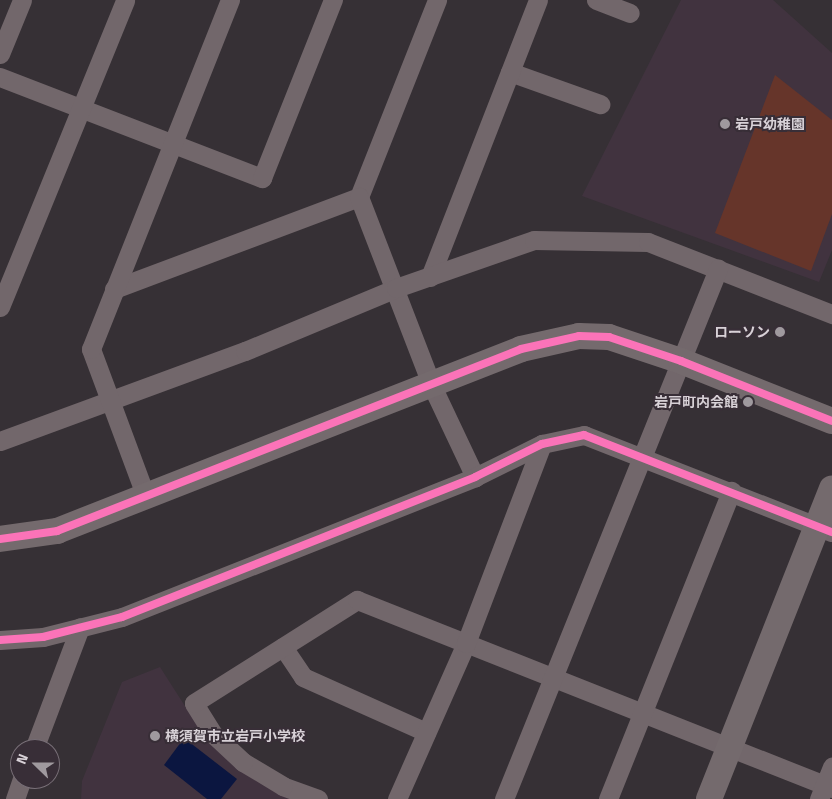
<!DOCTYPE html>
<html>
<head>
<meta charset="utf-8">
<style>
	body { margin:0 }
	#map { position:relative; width:832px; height:799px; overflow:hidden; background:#363035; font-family:"Titillium Web","Noto Sans JP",sans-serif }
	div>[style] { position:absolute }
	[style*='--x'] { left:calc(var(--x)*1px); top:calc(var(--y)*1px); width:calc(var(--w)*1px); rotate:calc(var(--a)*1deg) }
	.built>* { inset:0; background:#41333f }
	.green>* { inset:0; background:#66352a }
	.water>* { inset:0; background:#0b1640 }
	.street>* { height:19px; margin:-9.5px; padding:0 9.5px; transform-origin:9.5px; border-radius:9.5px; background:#72676b }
	.secondary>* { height:26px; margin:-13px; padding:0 13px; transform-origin:13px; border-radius:13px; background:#746a6d }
	.cycleway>* { height:8px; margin:-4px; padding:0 4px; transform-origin:4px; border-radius:4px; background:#fb73b8 }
	.dots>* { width:14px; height:14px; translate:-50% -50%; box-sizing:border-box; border:2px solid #382e37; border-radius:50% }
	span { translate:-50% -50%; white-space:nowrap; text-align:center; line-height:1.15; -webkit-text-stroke:4px #382e37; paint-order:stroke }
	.poi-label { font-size:14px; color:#d8d1d7; font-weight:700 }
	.left { translate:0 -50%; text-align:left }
	.right { translate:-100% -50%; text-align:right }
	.north { position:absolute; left:10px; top:739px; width:50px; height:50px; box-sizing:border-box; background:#382e37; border:1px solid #786f77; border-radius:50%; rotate:292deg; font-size:14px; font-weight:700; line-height:20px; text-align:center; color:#d8d1d7 }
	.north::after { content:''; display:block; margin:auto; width:18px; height:22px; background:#9f999e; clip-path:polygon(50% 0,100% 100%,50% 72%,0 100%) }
</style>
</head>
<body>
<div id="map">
	<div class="built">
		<i style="clip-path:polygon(681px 0,773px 0,832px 53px,832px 250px,819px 282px,582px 196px)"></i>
		<i style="clip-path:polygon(160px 667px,190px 714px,310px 799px,81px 799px,82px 781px,122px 682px)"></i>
	</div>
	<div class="green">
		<i style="clip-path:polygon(775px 75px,832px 120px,832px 214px,811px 271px,715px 233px)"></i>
	</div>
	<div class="water">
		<i style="clip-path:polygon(184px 738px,237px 779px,221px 799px,207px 799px,164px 765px)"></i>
	</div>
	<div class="street">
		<i style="--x:596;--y:0;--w:36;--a:21"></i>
		<i style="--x:0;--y:54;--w:58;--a:-67.8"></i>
		<i style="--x:510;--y:72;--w:96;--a:19.6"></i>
		<i style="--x:0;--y:77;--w:281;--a:21.1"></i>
		<i style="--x:262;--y:178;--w:192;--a:-68.3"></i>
		<i style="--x:359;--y:197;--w:212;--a:-68.4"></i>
		<i style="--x:430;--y:277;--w:297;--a:-68.7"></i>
		<i style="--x:114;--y:289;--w:262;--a:-20.6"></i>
		<i style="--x:359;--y:197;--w:203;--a:68.9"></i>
		<i style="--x:432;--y:386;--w:101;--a:64.7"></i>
		<i style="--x:0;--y:307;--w:331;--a:-67.8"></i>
		<i style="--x:0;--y:441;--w:261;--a:-20.2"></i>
		<i style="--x:245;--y:351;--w:164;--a:-22.6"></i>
		<i style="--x:396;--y:288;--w:146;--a:-19.2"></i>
		<i style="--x:534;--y:240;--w:114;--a:1"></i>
		<i style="--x:648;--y:242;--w:198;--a:21.4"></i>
		<i style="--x:146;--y:497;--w:158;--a:-110.4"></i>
		<i style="--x:91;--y:349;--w:376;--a:-68.3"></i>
		<i style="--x:0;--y:640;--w:43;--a:-4"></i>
		<i style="--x:43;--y:637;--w:81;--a:-14.2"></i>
		<i style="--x:122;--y:617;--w:380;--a:-21.6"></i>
		<i style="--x:475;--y:477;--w:75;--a:-26.2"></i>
		<i style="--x:542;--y:444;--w:43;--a:-12.1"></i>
		<i style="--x:584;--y:435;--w:266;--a:21.4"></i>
		<i style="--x:283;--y:647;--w:36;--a:56"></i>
		<i style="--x:303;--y:677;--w:135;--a:24.1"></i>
		<i style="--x:34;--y:749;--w:130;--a:-69.3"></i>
		<i style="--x:15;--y:799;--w:21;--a:-71"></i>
		<i style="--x:318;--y:799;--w:37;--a:-160"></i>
		<i style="--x:283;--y:786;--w:47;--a:-149"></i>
		<i style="--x:243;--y:762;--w:41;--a:-137"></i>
		<i style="--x:213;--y:734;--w:36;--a:-122"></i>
		<i style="--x:194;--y:703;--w:193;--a:-32.3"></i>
		<i style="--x:357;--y:600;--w:511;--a:21.59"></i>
		<i style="--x:397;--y:799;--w:171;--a:-66.1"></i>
		<i style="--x:466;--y:643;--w:213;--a:-69.1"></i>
		<i style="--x:504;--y:799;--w:572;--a:-68.01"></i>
		<i style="--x:608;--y:799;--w:332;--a:-68.2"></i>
		<i style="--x:819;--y:799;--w:35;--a:-68"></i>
	</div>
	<div class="secondary">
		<i style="--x:0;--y:539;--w:58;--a:-8"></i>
		<i style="--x:57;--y:531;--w:498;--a:-21.4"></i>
		<i style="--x:521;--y:349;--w:59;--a:-12.6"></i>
		<i style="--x:579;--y:336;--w:30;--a:2"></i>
		<i style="--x:609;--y:337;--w:76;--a:18.4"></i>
		<i style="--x:681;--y:361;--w:162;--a:21.7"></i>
		<i style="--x:709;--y:799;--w:334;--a:-68.4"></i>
	</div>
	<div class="cycleway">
		<i style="--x:0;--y:539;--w:58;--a:-8"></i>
		<i style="--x:57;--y:531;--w:498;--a:-21.4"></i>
		<i style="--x:521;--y:349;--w:59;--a:-12.6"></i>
		<i style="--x:579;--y:336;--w:30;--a:2"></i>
		<i style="--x:609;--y:337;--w:76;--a:18.4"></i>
		<i style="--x:681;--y:361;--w:162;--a:21.7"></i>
		<i style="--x:0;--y:640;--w:43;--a:-4"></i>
		<i style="--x:43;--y:637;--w:81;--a:-14.2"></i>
		<i style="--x:122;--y:617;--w:380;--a:-21.6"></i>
		<i style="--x:475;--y:477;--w:75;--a:-26.2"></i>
		<i style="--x:542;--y:444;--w:43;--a:-12.1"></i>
		<i style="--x:584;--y:435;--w:266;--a:21.4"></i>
	</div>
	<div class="dots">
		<i style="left:725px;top:124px;background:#9f999e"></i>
		<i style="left:780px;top:332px;background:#9f999e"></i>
		<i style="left:748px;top:402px;background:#9f999e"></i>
		<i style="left:155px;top:736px;background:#9f999e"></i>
	</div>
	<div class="poi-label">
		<span class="left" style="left:735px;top:124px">岩戸幼稚園</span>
		<span class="right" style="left:770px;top:332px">ローソン</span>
		<span class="right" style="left:738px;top:402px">岩戸町内会館</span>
		<span class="left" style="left:165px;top:736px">横須賀市立岩戸小学校</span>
	</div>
	<div class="north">N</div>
</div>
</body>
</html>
